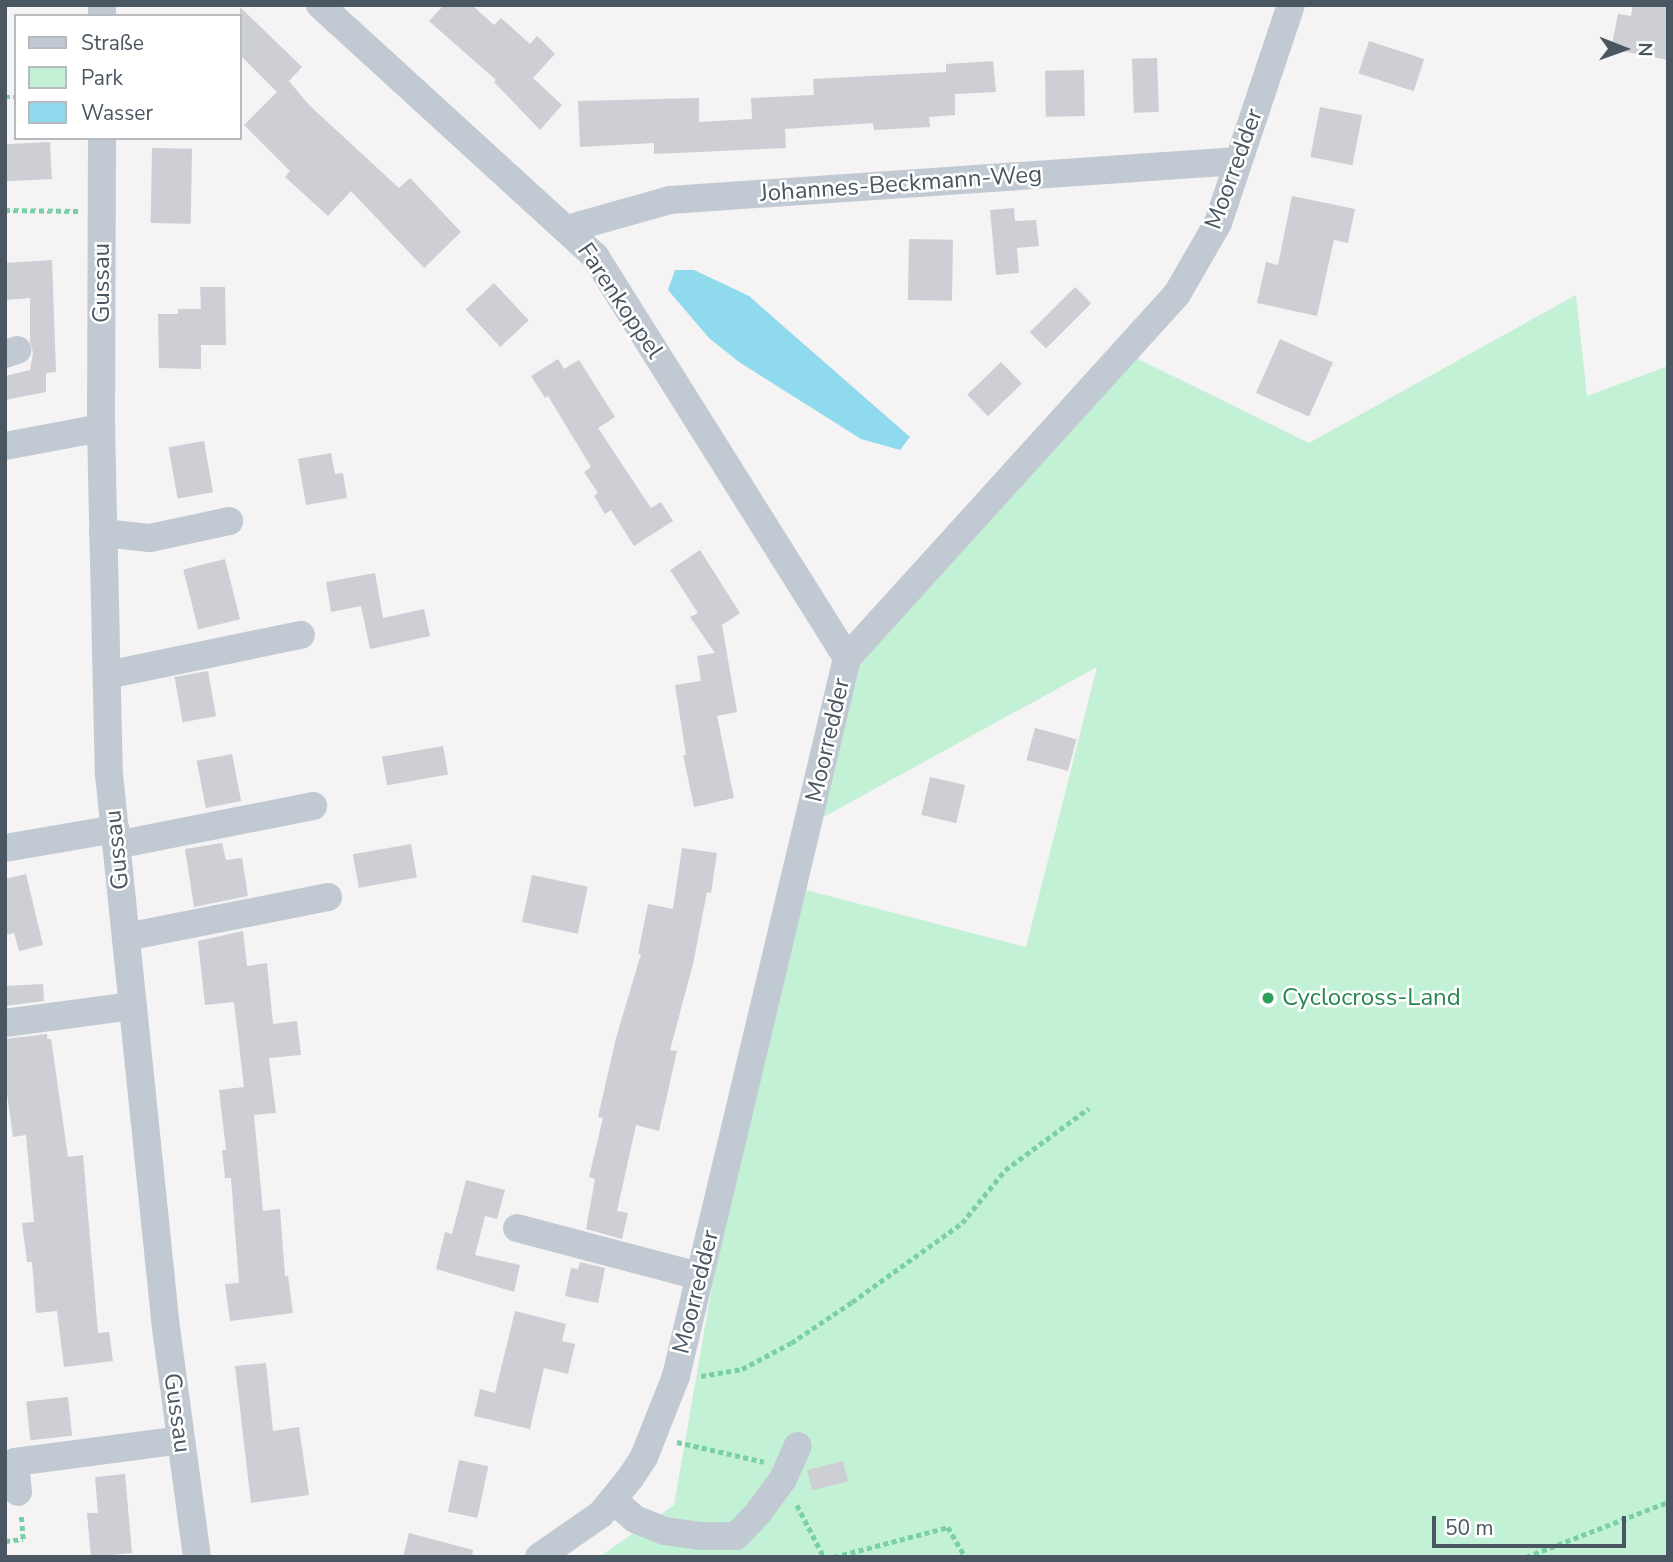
<!DOCTYPE html>
<html>
<head>
<meta charset="utf-8">
<style>
	body { margin:0 }
	#map { position:relative; width:1673px; height:1562px; overflow:hidden; background:#f5f3f3; font-family:"Nunito Sans",sans-serif }
	div>[style] { position:absolute }
	[style*='--x'] { left:calc(var(--x)*1px); top:calc(var(--y)*1px); width:calc(var(--w)*1px); rotate:calc(var(--a)*1deg) }
	.green>* { inset:0; background:#c3f1d5 }
	.water>* { inset:0; background:#90daee }
	.building>* { inset:0; background:#cdcfd5; transform-origin:0 0 }
	.path>* { height:4.5px; margin-top:-2.25px; transform-origin:0; background:repeating-linear-gradient(90deg,#7ad0a6 0 5px,transparent 0 8.5px) }
	.minor>* { height:28px; margin:-14px; padding:0 14px; transform-origin:14px; border-radius:14px; background:#c1cad2 }
	.dots>* { width:19px; height:19px; translate:-50% -50%; box-sizing:border-box; border:4px solid #fff; border-radius:50% }
	span { translate:-50% -50%; white-space:nowrap; text-align:center; line-height:1.15; -webkit-text-stroke:5px #fff; paint-order:stroke }
	.street-label { font-size:24px; color:#4a5661 }
	.leisure-label { font-size:24px; color:#27864d }
	.left { translate:0 -50%; text-align:left }
	.frame { position:absolute; inset:0; border:7px solid #4a5661; pointer-events:none }
	.legend { position:absolute; left:14px; top:14px; width:228px; height:126px; box-sizing:border-box; background:#fff; border:2px solid #b7bbc0; margin:0; padding:9px 12px; list-style:none; font-size:21px; color:#4a5661 }
	.legend li { display:flex; align-items:center; gap:14px; height:35px }
	.legend b { width:35px; border:2px solid #b7bbc0 }
	.north { position:absolute; left:1589px; top:14px; width:70px; height:70px; -webkit-text-stroke:5px #fff; paint-order:stroke; rotate:91deg; font-size:19px; font-weight:700; line-height:28px; text-align:center; color:#4a5661 }
	.north::after { content:''; display:block; margin:auto; width:24px; height:32px; background:#4a5661; clip-path:polygon(50% 0,100% 100%,50% 72%,0 100%) }
	.scale { position:absolute; left:1432px; top:1516px; width:194px; height:32px; box-sizing:border-box; border:4px solid #4a5661; border-top:0; padding-left:9px; font-size:21px; line-height:24px; white-space:nowrap; color:#4a5661; -webkit-text-stroke:5px #fff; paint-order:stroke }
</style>
</head>
<body>
<div id="map">
	<div class="green">
		<i style="clip-path:polygon(1576px 295px,1587px 396px,1668px 366px,1668px 1557px,599px 1557px,674px 1505px,747px 1085px,794px 887px,1026px 947px,1097px 667px,809px 825px,847px 658px,1124px 352px,1309px 443px)"></i>
	</div>
	<div class="water">
		<i style="clip-path:polygon(675px 270px,694px 270px,749px 296px,910px 437px,900px 450px,861px 439px,739px 362px,709px 338px,668px 290px)"></i>
	</div>
	<div class="building">
		<i style="clip-path:polygon(444px 5px,472px 5px,494px 25px,501px 18px,530px 44px,537px 36px,555px 54px,533px 78px,562px 105px,540px 130px,494px 82px,496px 80px,429px 21px)"></i>
		<i style="clip-path:polygon(1633px 5px,1668px 5px,1668px 60px,1611px 49px,1618px 14px,1631px 16px)"></i>
		<i style="clip-path:polygon(240px 7px,302px 67px,289px 81px,309px 105px,399px 188px,410px 178px,461px 232px,424px 268px,351px 191px,328px 216px,285px 177px,290px 171px,244px 125px,277px 92px,240px 55px)"></i>
		<i style="left:1369px;top:41px;width:58px;height:34px;rotate:18deg"></i>
		<i style="left:1157px;top:58px;width:54px;height:25px;rotate:88deg"></i>
		<i style="clip-path:polygon(993px 61px,996px 92px,955px 94px,955px 115px,929px 117px,930px 127px,874px 130px,873px 123px,785px 129px,786px 148px,654px 154px,654px 143px,580px 147px,578px 101px,699px 98px,699px 122px,752px 119px,751px 98px,814px 95px,813px 79px,946px 72px,946px 64px)"></i>
		<i style="left:1084px;top:70px;width:46px;height:39px;rotate:89deg"></i>
		<i style="left:1320px;top:107px;width:43px;height:51px;rotate:11deg"></i>
		<i style="left:50px;top:142px;width:37px;height:45px;rotate:87deg"></i>
		<i style="left:152px;top:148px;width:40px;height:75px;rotate:1deg"></i>
		<i style="clip-path:polygon(1292px 196px,1355px 209px,1348px 243px,1334px 240px,1317px 316px,1257px 303px,1266px 262px,1278px 265px)"></i>
		<i style="clip-path:polygon(1014px 208px,1015px 221px,1036px 220px,1039px 246px,1017px 248px,1019px 273px,996px 275px,990px 210px)"></i>
		<i style="left:909px;top:239px;width:44px;height:61px;rotate:1deg"></i>
		<i style="clip-path:polygon(52px 260px,56px 372px,46px 373px,46px 392px,5px 400px,5px 376px,30px 370px,33px 353px,30px 341px,30px 298px,5px 300px,5px 263px)"></i>
		<i style="left:494px;top:283px;width:51px;height:39px;rotate:47deg"></i>
		<i style="clip-path:polygon(200px 287px,225px 287px,226px 345px,201px 345px,201px 369px,159px 368px,158px 314px,178px 314px,178px 309px,201px 309px)"></i>
		<i style="left:1075px;top:287px;width:23px;height:64px;rotate:45deg"></i>
		<i style="left:1280px;top:339px;width:58px;height:59px;rotate:24deg"></i>
		<i style="clip-path:polygon(558px 359px,564px 369px,579px 360px,615px 417px,598px 428px,651px 508px,661px 502px,673px 521px,634px 546px,611px 510px,605px 514px,594px 496px,598px 493px,584px 472px,591px 467px,548px 396px,545px 398px,531px 376px)"></i>
		<i style="left:1001px;top:362px;width:30px;height:47px;rotate:46deg"></i>
		<i style="left:204px;top:441px;width:52px;height:36px;rotate:80deg"></i>
		<i style="clip-path:polygon(331px 453px,335px 474px,343px 473px,347px 498px,306px 505px,298px 459px)"></i>
		<i style="clip-path:polygon(700px 550px,740px 613px,722px 625px,737px 712px,717px 716px,734px 798px,694px 807px,683px 755px,686px 755px,675px 685px,701px 681px,697px 656px,715px 653px,690px 617px,698px 613px,670px 570px)"></i>
		<i style="left:225px;top:559px;width:62px;height:43px;rotate:76deg"></i>
		<i style="clip-path:polygon(375px 573px,383px 618px,424px 609px,430px 636px,370px 649px,361px 606px,331px 612px,326px 582px)"></i>
		<i style="left:208px;top:671px;width:46px;height:34px;rotate:80deg"></i>
		<i style="left:1035px;top:728px;width:43px;height:33px;rotate:15deg"></i>
		<i style="left:443px;top:746px;width:29px;height:62px;rotate:80deg"></i>
		<i style="left:232px;top:754px;width:48px;height:36px;rotate:79deg"></i>
		<i style="left:930px;top:777px;width:36px;height:39px;rotate:13deg"></i>
		<i style="clip-path:polygon(222px 843px,226px 860px,242px 858px,248px 896px,194px 907px,185px 849px)"></i>
		<i style="left:411px;top:844px;width:34px;height:59px;rotate:80deg"></i>
		<i style="clip-path:polygon(682px 848px,717px 853px,711px 893px,707px 892px,693px 964px,670px 1050px,677px 1051px,659px 1131px,636px 1125px,617px 1211px,628px 1213px,622px 1239px,586px 1229px,595px 1179px,589px 1177px,603px 1118px,598px 1117px,616px 1038px,641px 954px,638px 954px,648px 904px,673px 909px)"></i>
		<i style="clip-path:polygon(26px 874px,43px 945px,19px 951px,14px 933px,5px 935px,5px 879px)"></i>
		<i style="left:532px;top:875px;width:57px;height:48px;rotate:12deg"></i>
		<i style="clip-path:polygon(243px 931px,247px 966px,267px 963px,273px 1024px,297px 1021px,301px 1055px,269px 1058px,276px 1113px,254px 1115px,263px 1211px,280px 1209px,285px 1276px,288px 1276px,293px 1313px,230px 1321px,225px 1284px,239px 1283px,231px 1178px,225px 1178px,222px 1150px,226px 1150px,219px 1090px,244px 1087px,234px 1002px,205px 1005px,198px 941px)"></i>
		<i style="clip-path:polygon(43px 984px,44px 1001px,5px 1006px,5px 986px)"></i>
		<i style="clip-path:polygon(47px 1034px,47px 1039px,51px 1039px,68px 1157px,83px 1155px,98px 1333px,109px 1332px,113px 1361px,64px 1367px,57px 1311px,36px 1313px,32px 1262px,27px 1262px,22px 1223px,34px 1222px,26px 1135px,13px 1137px,5px 1079px,5px 1039px)"></i>
		<i style="clip-path:polygon(466px 1180px,505px 1190px,497px 1219px,485px 1216px,475px 1255px,520px 1265px,514px 1292px,436px 1269px,445px 1232px,452px 1234px)"></i>
		<i style="clip-path:polygon(580px 1262px,605px 1268px,598px 1303px,565px 1296px,571px 1268px,578px 1269px)"></i>
		<i style="clip-path:polygon(515px 1311px,566px 1324px,562px 1341px,575px 1344px,568px 1374px,544px 1368px,530px 1429px,474px 1416px,480px 1389px,495px 1393px)"></i>
		<i style="clip-path:polygon(266px 1363px,273px 1431px,299px 1427px,309px 1495px,251px 1503px,235px 1366px)"></i>
		<i style="left:68px;top:1397px;width:39px;height:42px;rotate:84deg"></i>
		<i style="left:459px;top:1460px;width:30px;height:53px;rotate:12deg"></i>
		<i style="left:843px;top:1461px;width:21px;height:37px;rotate:76deg"></i>
		<i style="clip-path:polygon(125px 1474px,132px 1553px,91px 1557px,87px 1513px,98px 1513px,95px 1477px)"></i>
		<i style="clip-path:polygon(409px 1533px,473px 1550px,472px 1557px,403px 1557px)"></i>
	</div>
	<div class="path">
		<i style="--x:5;--y:97;--w:11;--a:0"></i>
		<i style="--x:5;--y:210;--w:73;--a:0.8"></i>
		<i style="--x:701;--y:1376;--w:42;--a:-9.7"></i>
		<i style="--x:742;--y:1369;--w:55;--a:-28"></i>
		<i style="--x:791;--y:1343;--w:73;--a:-33.9"></i>
		<i style="--x:852;--y:1302;--w:135;--a:-35.7"></i>
		<i style="--x:962;--y:1223;--w:68;--a:-50.9"></i>
		<i style="--x:1005;--y:1170;--w:104;--a:-36.4"></i>
		<i style="--x:677;--y:1442;--w:89;--a:12.9"></i>
		<i style="--x:797;--y:1505;--w:59;--a:62.6"></i>
		<i style="--x:5;--y:1541;--w:18;--a:-6"></i>
		<i style="--x:23;--y:1539;--w:23;--a:-95"></i>
		<i style="--x:834;--y:1557;--w:118;--a:-14.7"></i>
		<i style="--x:948;--y:1527;--w:34;--a:60"></i>
		<i style="--x:1526;--y:1557;--w:152;--a:-21.2"></i>
	</div>
	<div class="minor">
		<i style="--x:320;--y:5;--w:372;--a:42.4"></i>
		<i style="--x:595;--y:256;--w:474;--a:57.9"></i>
		<i style="--x:102;--y:16;--w:11;--a:-90"></i>
		<i style="--x:102;--y:138;--w:290;--a:90.2"></i>
		<i style="--x:101;--y:428;--w:346;--a:88.7"></i>
		<i style="--x:109;--y:774;--w:557;--a:84.13"></i>
		<i style="--x:166;--y:1328;--w:231;--a:82.3"></i>
		<i style="--x:567;--y:229;--w:107;--a:-15.7"></i>
		<i style="--x:670;--y:200;--w:569;--a:-3.93"></i>
		<i style="--x:5;--y:354;--w:13;--a:-18"></i>
		<i style="--x:5;--y:446;--w:98;--a:-10.6"></i>
		<i style="--x:103;--y:533;--w:47;--a:6.1"></i>
		<i style="--x:150;--y:538;--w:81;--a:-12.1"></i>
		<i style="--x:107;--y:675;--w:198;--a:-11.7"></i>
		<i style="--x:116;--y:845;--w:201;--a:-11.2"></i>
		<i style="--x:5;--y:848;--w:112;--a:-9.8"></i>
		<i style="--x:126;--y:937;--w:206;--a:-11.2"></i>
		<i style="--x:5;--y:1023;--w:129;--a:-7.6"></i>
		<i style="--x:517;--y:1228;--w:188;--a:14.8"></i>
		<i style="--x:18;--y:1492;--w:30;--a:-96"></i>
		<i style="--x:15;--y:1462;--w:167;--a:-7.5"></i>
		<i style="--x:613;--y:1500;--w:29;--a:41"></i>
		<i style="--x:635;--y:1519;--w:32;--a:22"></i>
		<i style="--x:665;--y:1531;--w:35;--a:8"></i>
		<i style="--x:700;--y:1536;--w:36;--a:0"></i>
		<i style="--x:736;--y:1536;--w:32;--a:-46"></i>
		<i style="--x:758;--y:1513;--w:42;--a:-53.7"></i>
		<i style="--x:783;--y:1479;--w:36;--a:-66"></i>
		<i style="--x:539;--y:1557;--w:75;--a:-34.7"></i>
		<i style="--x:601;--y:1514;--w:48;--a:-51"></i>
		<i style="--x:631;--y:1477;--w:24;--a:-57"></i>
		<i style="--x:644;--y:1457;--w:87;--a:-68.4"></i>
		<i style="--x:676;--y:1376;--w:738;--a:-76.6"></i>
		<i style="--x:847;--y:658;--w:491;--a:-47.8"></i>
		<i style="--x:1177;--y:294;--w:82;--a:-60"></i>
		<i style="--x:1218;--y:223;--w:230;--a:-71.5"></i>
	</div>
	<div class="dots">
		<i style="left:1268px;top:998px;background:#2e9e5b"></i>
	</div>
	<div class="street-label">
		<span style="left:1234px;top:169px;rotate:-70deg">Moorredder</span>
		<span style="left:901px;top:184px;rotate:-4deg">Johannes-Beckmann-Weg</span>
		<span style="left:102px;top:283px;rotate:-90deg">Gussau</span>
		<span style="left:620px;top:301px;rotate:56deg">Farenkoppel</span>
		<span style="left:828px;top:740px;rotate:-77deg">Moorredder</span>
		<span style="left:117px;top:850px;rotate:-96deg">Gussau</span>
		<span style="left:696px;top:1292px;rotate:-76deg">Moorredder</span>
		<span style="left:177px;top:1413px;rotate:82deg">Gussau</span>
	</div>
	<div class="leisure-label">
		<span class="left" style="left:1282px;top:998px">Cyclocross-Land</span>
	</div>
	<div class="frame"></div>
	<ul class="legend">
	<li><b style="height:9px;background:#c1cad2"></b>Straße</li>
	<li><b style="height:19px;background:#c3f1d5"></b>Park</li>
	<li><b style="height:19px;background:#90daee"></b>Wasser</li>
	</ul>
	<div class="north">N</div>
	<div class="scale">50 m</div>
</div>
</body>
</html>
